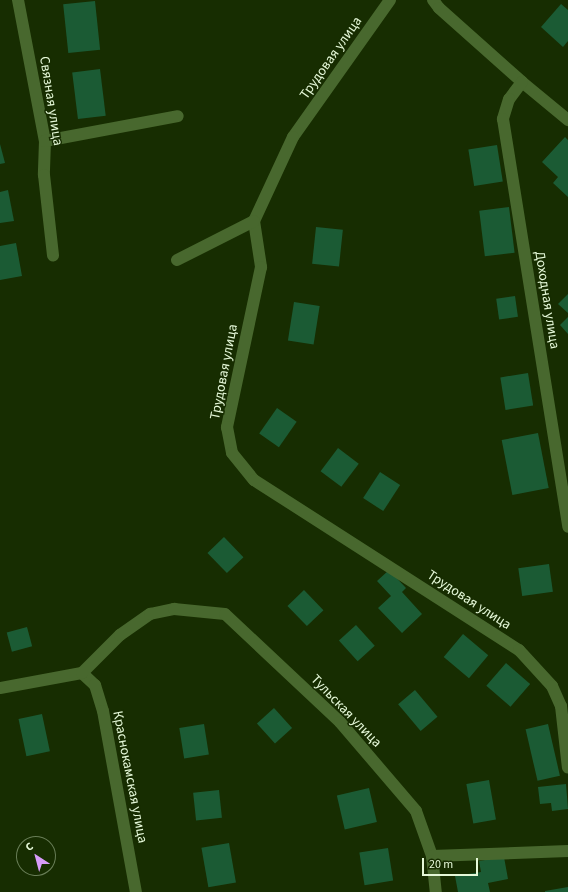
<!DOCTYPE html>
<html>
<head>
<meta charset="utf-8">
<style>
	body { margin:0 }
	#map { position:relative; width:568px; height:892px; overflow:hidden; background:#172d01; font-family:"Source Sans 3",sans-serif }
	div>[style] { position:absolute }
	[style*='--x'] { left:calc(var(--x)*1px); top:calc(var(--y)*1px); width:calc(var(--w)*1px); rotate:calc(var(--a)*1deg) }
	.building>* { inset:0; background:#1b5b34; transform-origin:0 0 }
	.minor>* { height:12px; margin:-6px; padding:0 6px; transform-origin:6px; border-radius:6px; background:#48682e }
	span { translate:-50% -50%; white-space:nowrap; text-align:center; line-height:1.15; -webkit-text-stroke:3px #172d01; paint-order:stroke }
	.street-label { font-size:14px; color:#e5f8d8 }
	.north { position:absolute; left:16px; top:836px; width:40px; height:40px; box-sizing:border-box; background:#172d01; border:1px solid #697e57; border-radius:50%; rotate:324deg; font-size:11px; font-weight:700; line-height:16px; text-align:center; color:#e5f8d8 }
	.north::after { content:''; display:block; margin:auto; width:14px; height:18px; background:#d79bf9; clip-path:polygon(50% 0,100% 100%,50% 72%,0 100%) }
	.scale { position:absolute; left:422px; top:858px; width:56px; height:18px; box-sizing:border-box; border:2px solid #e5f8d8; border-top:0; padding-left:5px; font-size:12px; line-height:14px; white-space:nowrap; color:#e5f8d8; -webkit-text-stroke:3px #172d01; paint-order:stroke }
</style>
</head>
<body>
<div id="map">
	<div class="building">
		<i style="left:95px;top:1px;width:49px;height:32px;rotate:84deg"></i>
		<i style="clip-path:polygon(561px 4px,568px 10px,568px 41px,563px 47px,541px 27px)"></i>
		<i style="left:100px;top:69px;width:47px;height:28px;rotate:83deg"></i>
		<i style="clip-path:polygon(565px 137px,568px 140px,568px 197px,553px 183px,558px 177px,542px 162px)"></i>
		<i style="clip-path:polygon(0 144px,5px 163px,0 164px)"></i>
		<i style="left:497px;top:145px;width:37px;height:29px;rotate:81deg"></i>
		<i style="clip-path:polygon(8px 190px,14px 221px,0 223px,0 192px)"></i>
		<i style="left:509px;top:207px;width:46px;height:30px;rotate:83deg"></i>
		<i style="left:316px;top:227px;width:27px;height:37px;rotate:6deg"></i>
		<i style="clip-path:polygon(16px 243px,22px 276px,0 280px,0 246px)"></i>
		<i style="clip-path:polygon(568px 294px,568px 313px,558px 304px)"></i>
		<i style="left:515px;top:296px;width:21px;height:19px;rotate:82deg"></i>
		<i style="left:294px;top:302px;width:26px;height:39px;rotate:9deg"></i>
		<i style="clip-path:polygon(568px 317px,568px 334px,560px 325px)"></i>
		<i style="left:528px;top:373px;width:33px;height:28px;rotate:81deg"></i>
		<i style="left:277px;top:408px;width:24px;height:31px;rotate:35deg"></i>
		<i style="left:538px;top:433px;width:56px;height:37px;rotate:79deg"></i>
		<i style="left:338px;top:448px;width:26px;height:29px;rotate:37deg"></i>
		<i style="left:380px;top:472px;width:24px;height:31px;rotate:33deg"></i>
		<i style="left:224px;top:537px;width:28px;height:23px;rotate:46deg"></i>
		<i style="left:549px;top:564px;width:28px;height:31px;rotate:82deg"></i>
		<i style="clip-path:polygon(389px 570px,406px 588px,402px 592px,422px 614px,402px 633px,378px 608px,391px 596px,377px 581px)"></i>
		<i style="left:304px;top:590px;width:28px;height:23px;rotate:46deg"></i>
		<i style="left:356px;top:625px;width:28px;height:23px;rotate:48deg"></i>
		<i style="left:27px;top:627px;width:20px;height:21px;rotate:75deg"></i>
		<i style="left:463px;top:634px;width:33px;height:30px;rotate:40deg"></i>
		<i style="left:506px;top:663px;width:32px;height:30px;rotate:41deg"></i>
		<i style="left:415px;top:690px;width:35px;height:22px;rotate:50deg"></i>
		<i style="left:274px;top:708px;width:27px;height:23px;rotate:48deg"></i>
		<i style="left:42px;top:714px;width:38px;height:24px;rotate:78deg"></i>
		<i style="left:204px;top:724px;width:31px;height:25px;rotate:81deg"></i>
		<i style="left:548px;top:724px;width:53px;height:23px;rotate:77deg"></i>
		<i style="left:489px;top:780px;width:40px;height:23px;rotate:80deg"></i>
		<i style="clip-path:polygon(566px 784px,568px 809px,552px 811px,551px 803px,540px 804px,538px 787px)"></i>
		<i style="left:369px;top:788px;width:35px;height:33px;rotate:77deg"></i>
		<i style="left:219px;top:790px;width:28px;height:26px;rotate:84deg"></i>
		<i style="left:229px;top:843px;width:40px;height:28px;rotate:80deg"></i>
		<i style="left:388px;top:848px;width:33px;height:29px;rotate:81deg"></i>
		<i style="clip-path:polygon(504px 857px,508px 879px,488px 883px,490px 892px,458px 892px,455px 876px,481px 872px,479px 861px)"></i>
		<i style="clip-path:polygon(568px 887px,568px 892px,545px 892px,545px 891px)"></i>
	</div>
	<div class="minor">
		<i style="--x:18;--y:0;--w:144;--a:79.2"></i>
		<i style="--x:45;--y:141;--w:34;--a:92"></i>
		<i style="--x:44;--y:175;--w:81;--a:83.6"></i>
		<i style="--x:390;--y:0;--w:168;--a:125.3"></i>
		<i style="--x:293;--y:137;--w:93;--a:114.9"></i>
		<i style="--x:254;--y:221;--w:47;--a:81.3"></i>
		<i style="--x:261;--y:267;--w:164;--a:102"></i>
		<i style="--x:227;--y:427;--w:26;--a:79"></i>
		<i style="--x:232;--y:453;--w:35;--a:51"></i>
		<i style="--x:254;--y:480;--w:315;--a:32.7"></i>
		<i style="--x:519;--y:650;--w:49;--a:47.5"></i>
		<i style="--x:552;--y:686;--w:22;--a:66"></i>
		<i style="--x:561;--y:706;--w:62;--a:83.6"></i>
		<i style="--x:433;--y:0;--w:10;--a:53"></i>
		<i style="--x:439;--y:8;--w:111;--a:41.7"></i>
		<i style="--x:522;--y:82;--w:60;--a:39.6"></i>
		<i style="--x:522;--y:82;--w:21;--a:127"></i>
		<i style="--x:509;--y:99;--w:21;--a:107"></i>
		<i style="--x:503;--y:119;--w:413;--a:80.9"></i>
		<i style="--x:45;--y:141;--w:135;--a:-10.6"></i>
		<i style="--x:177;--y:260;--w:86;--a:-26.9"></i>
		<i style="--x:82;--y:673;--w:18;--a:43"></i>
		<i style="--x:95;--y:685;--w:27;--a:73"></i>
		<i style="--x:103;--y:711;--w:184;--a:79.7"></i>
		<i style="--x:0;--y:688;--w:83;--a:-10.4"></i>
		<i style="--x:82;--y:673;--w:54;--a:-45"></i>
		<i style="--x:120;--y:635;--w:37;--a:-35"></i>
		<i style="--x:150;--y:614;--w:25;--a:-12"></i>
		<i style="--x:174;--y:609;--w:51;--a:5.6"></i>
		<i style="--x:225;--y:614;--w:158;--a:43.2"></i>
		<i style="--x:340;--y:722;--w:117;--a:49.5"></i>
		<i style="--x:416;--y:811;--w:48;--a:70.4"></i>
		<i style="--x:432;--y:856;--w:36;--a:84"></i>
		<i style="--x:432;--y:856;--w:136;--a:-2.1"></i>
	</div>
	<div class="street-label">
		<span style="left:331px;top:58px;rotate:-55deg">Трудовая улица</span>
		<span style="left:51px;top:101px;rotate:81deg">Связная улица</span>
		<span style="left:547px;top:300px;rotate:81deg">Доходная улица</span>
		<span style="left:224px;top:372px;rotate:-79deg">Трудовая улица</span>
		<span style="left:469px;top:600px;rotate:33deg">Трудовая улица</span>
		<span style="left:346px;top:711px;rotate:46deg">Тульская улица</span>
		<span style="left:130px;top:777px;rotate:79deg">Краснокамская улица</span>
	</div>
	<div class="north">С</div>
	<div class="scale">20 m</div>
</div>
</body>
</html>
